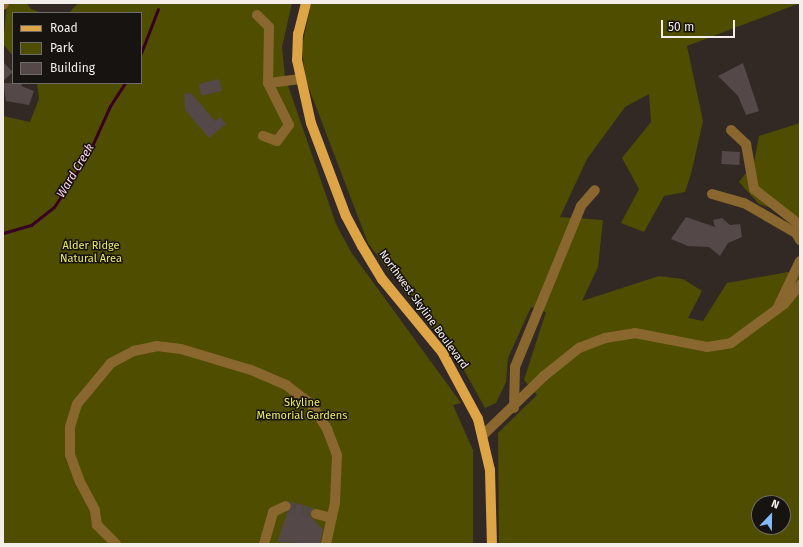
<!DOCTYPE html>
<html>
<head>
<meta charset="utf-8">
<style>
	body { margin:0 }
	#map { position:relative; width:803px; height:547px; overflow:hidden; background:#322924; font-family:"Fira Sans",sans-serif }
	div>[style] { position:absolute }
	[style*='--x'] { left:calc(var(--x)*1px); top:calc(var(--y)*1px); width:calc(var(--w)*1px); rotate:calc(var(--a)*1deg) }
	.green>* { inset:0; background:#4f4d00 }
	.stream>* { height:3px; margin:-1.5px; padding:0 1.5px; transform-origin:1.5px; border-radius:1.5px; background:#390026 }
	.building>* { inset:0; background:#544849; transform-origin:0 0 }
	.minor-tunnel>* { height:10px; margin-top:-5px; transform-origin:0; background:repeating-linear-gradient(90deg,#4f4742 0 10px,transparent 0 15px) }
	.minor>* { height:10px; margin:-5px; padding:0 5px; transform-origin:5px; border-radius:5px; background:#89672f }
	.major>* { height:10px; margin:-5px; padding:0 5px; transform-origin:5px; border-radius:5px; background:#dea546 }
	span { translate:-50% -50%; white-space:nowrap; text-align:center; line-height:1.15; -webkit-text-stroke:3px #171311; paint-order:stroke }
	.park-label { font-size:11px; color:#edeb5f }
	.street-label { font-size:11px; color:#f4eeeb }
	.water-label { font-size:12px; color:#fecee8; font-style:italic }
	.frame { position:absolute; inset:0; border:4px solid #f4eeeb; pointer-events:none }
	.legend { position:absolute; left:12px; top:12px; width:130px; height:72px; box-sizing:border-box; background:#171311; border:1px solid #6f6b68; margin:0; padding:5px 7px; list-style:none; font-size:12px; color:#f4eeeb }
	.legend li { display:flex; align-items:center; gap:8px; height:20px }
	.legend b { width:20px; border:1px solid #6f6b68 }
	.north { position:absolute; left:751px; top:495px; width:40px; height:40px; box-sizing:border-box; background:#171311; border:1px solid #6f6b68; border-radius:50%; rotate:22deg; font-size:11px; font-weight:700; line-height:16px; text-align:center; color:#f4eeeb }
	.north::after { content:''; display:block; margin:auto; width:14px; height:18px; background:#84bcfb; clip-path:polygon(50% 0,100% 100%,50% 72%,0 100%) }
	.scale { position:absolute; left:661px; top:20px; width:74px; height:18px; box-sizing:border-box; border:2px solid #f4eeeb; border-top:0; padding-left:5px; font-size:12px; line-height:14px; white-space:nowrap; color:#f4eeeb; -webkit-text-stroke:3px #171311; paint-order:stroke }
</style>
</head>
<body>
<div id="map">
	<div class="green">
		<i style="clip-path:polygon(7px 3px,27px 3px,31px 9px,42px 13px,13px 13px,13px 56px,3px 44px)"></i>
		<i style="clip-path:polygon(78px 3px,292px 3px,282px 47px,285px 77px,336px 224px,351px 252px,461px 403px,453px 405px,473px 450px,473px 544px,3px 544px,3px 116px,30px 122px,39px 99px,37px 83px,141px 83px,141px 13px,69px 13px)"></i>
		<i style="clip-path:polygon(evenodd,311px 3px,800px 3px,687px 46px,703px 121px,691px 174px,685px 192px,664px 196px,644px 232px,621px 223px,639px 189px,622px 158px,651px 122px,649px 94px,625px 107px,587px 159px,560px 217px,603px 220px,598px 267px,582px 301px,659px 276px,683px 279px,702px 291px,688px 318px,703px 321px,727px 283px,788px 272px,798px 274px,800px 271px,800px 544px,499px 544px,498px 433px,537px 395px,524px 380px,546px 312px,531px 307px,508px 358px,506px 382px,496px 403px,485px 408px,464px 370px,368px 243px,305px 78px,302px 47px,311px 3px,759px 503px,783px 503px,783px 527px,759px 527px,759px 503px)"></i>
		<i style="clip-path:polygon(800px 123px,800px 218px,759px 204px,739px 182px,754px 163px,759px 136px)"></i>
	</div>
	<div class="stream">
		<i style="--x:141;--y:53;--w:47;--a:-68.9"></i>
		<i style="--x:3;--y:233;--w:29;--a:-16"></i>
		<i style="--x:31;--y:225;--w:29;--a:-38"></i>
		<i style="--x:54;--y:207;--w:60;--a:-56.6"></i>
		<i style="--x:87;--y:157;--w:56;--a:-65.7"></i>
		<i style="--x:110;--y:106;--w:27;--a:-57"></i>
	</div>
	<div class="building">
		<i style="clip-path:polygon(3px 62px,13px 72px,3px 81px)"></i>
		<i style="clip-path:polygon(743px 63px,759px 111px,746px 115px,738px 96px,718px 76px)"></i>
		<i style="left:219px;top:79px;width:12px;height:21px;rotate:76deg"></i>
		<i style="clip-path:polygon(3px 83px,23px 83px,21px 86px,34px 91px,29px 105px,6px 101px)"></i>
		<i style="clip-path:polygon(191px 93px,215px 121px,220px 117px,226px 124px,209px 138px,185px 110px,184px 94px)"></i>
		<i style="left:722px;top:151px;width:18px;height:13px;rotate:3deg"></i>
		<i style="clip-path:polygon(686px 217px,715px 227px,713px 220px,722px 218px,730px 225px,740px 224px,742px 237px,728px 243px,720px 256px,709px 247px,688px 246px,671px 239px)"></i>
		<i style="clip-path:polygon(291px 502px,314px 508px,310px 516px,323px 529px,320px 544px,277px 542px)"></i>
	</div>
	<div class="minor-tunnel">
		<i style="--x:286;--y:506;--w:31;--a:15"></i>
	</div>
	<div class="minor">
		<i style="--x:3;--y:5;--w:2;--a:-63"></i>
		<i style="--x:257;--y:15;--w:17;--a:45"></i>
		<i style="--x:269;--y:27;--w:56;--a:91"></i>
		<i style="--x:268;--y:83;--w:47;--a:63.4"></i>
		<i style="--x:289;--y:125;--w:20;--a:127"></i>
		<i style="--x:277;--y:141;--w:15;--a:-160"></i>
		<i style="--x:268;--y:83;--w:31;--a:-7"></i>
		<i style="--x:731;--y:130;--w:21;--a:43"></i>
		<i style="--x:746;--y:144;--w:46;--a:79.9"></i>
		<i style="--x:754;--y:189;--w:58;--a:38"></i>
		<i style="--x:712;--y:194;--w:33;--a:16"></i>
		<i style="--x:744;--y:203;--w:60;--a:30"></i>
		<i style="--x:796;--y:233;--w:8;--a:60"></i>
		<i style="--x:777;--y:309;--w:53;--a:-64.4"></i>
		<i style="--x:514;--y:408;--w:41;--a:-88.6"></i>
		<i style="--x:515;--y:367;--w:174;--a:-67.7"></i>
		<i style="--x:581;--y:206;--w:21;--a:-49"></i>
		<i style="--x:483;--y:435;--w:85;--a:-44"></i>
		<i style="--x:544;--y:376;--w:45;--a:-38.7"></i>
		<i style="--x:579;--y:348;--w:28;--a:-21"></i>
		<i style="--x:605;--y:338;--w:30;--a:-9"></i>
		<i style="--x:635;--y:333;--w:73;--a:11"></i>
		<i style="--x:707;--y:347;--w:24;--a:-9"></i>
		<i style="--x:731;--y:343;--w:66;--a:-36.3"></i>
		<i style="--x:784;--y:304;--w:25;--a:-50"></i>
		<i style="--x:316;--y:514;--w:16;--a:14"></i>
		<i style="--x:116;--y:544;--w:27;--a:-135"></i>
		<i style="--x:97;--y:525;--w:15;--a:-98"></i>
		<i style="--x:95;--y:510;--w:32;--a:-118"></i>
		<i style="--x:80;--y:482;--w:29;--a:-110"></i>
		<i style="--x:70;--y:455;--w:28;--a:-90"></i>
		<i style="--x:70;--y:427;--w:24;--a:-73"></i>
		<i style="--x:77;--y:404;--w:53;--a:-50.3"></i>
		<i style="--x:111;--y:363;--w:26;--a:-28"></i>
		<i style="--x:134;--y:351;--w:24;--a:-12"></i>
		<i style="--x:157;--y:346;--w:24;--a:7"></i>
		<i style="--x:181;--y:349;--w:73;--a:16.7"></i>
		<i style="--x:251;--y:370;--w:38;--a:23"></i>
		<i style="--x:286;--y:385;--w:31;--a:37"></i>
		<i style="--x:311;--y:404;--w:30;--a:57"></i>
		<i style="--x:327;--y:429;--w:28;--a:69"></i>
		<i style="--x:337;--y:455;--w:48;--a:92.4"></i>
		<i style="--x:335;--y:503;--w:42;--a:102.4"></i>
		<i style="--x:264;--y:544;--w:33;--a:-74"></i>
		<i style="--x:273;--y:512;--w:14;--a:-25"></i>
	</div>
	<div class="major">
		<i style="--x:306;--y:3;--w:32;--a:104"></i>
		<i style="--x:298;--y:34;--w:26;--a:92"></i>
		<i style="--x:297;--y:60;--w:65;--a:77.5"></i>
		<i style="--x:311;--y:123;--w:99;--a:69.4"></i>
		<i style="--x:346;--y:216;--w:34;--a:62"></i>
		<i style="--x:362;--y:246;--w:39;--a:59"></i>
		<i style="--x:382;--y:279;--w:94;--a:50.6"></i>
		<i style="--x:442;--y:352;--w:76;--a:61.8"></i>
		<i style="--x:478;--y:419;--w:52;--a:76.8"></i>
		<i style="--x:490;--y:470;--w:74;--a:88.5"></i>
	</div>
	<div class="park-label">
		<span style="left:91px;top:253px">Alder Ridge<br>Natural Area</span>
		<span style="left:302px;top:410px">Skyline<br>Memorial Gardens</span>
	</div>
	<div class="street-label">
		<span style="left:423px;top:310px;rotate:54deg">Northwest Skyline Boulevard</span>
	</div>
	<div class="water-label">
		<span style="left:76px;top:171px;rotate:-59deg">Ward Creek</span>
	</div>
	<div class="frame"></div>
	<ul class="legend">
	<li><b style="height:5px;background:#dea546"></b>Road</li>
	<li><b style="height:11px;background:#4f4d00"></b>Park</li>
	<li><b style="height:11px;background:#544849"></b>Building</li>
	</ul>
	<div class="north">N</div>
	<div class="scale">50 m</div>
</div>
</body>
</html>
